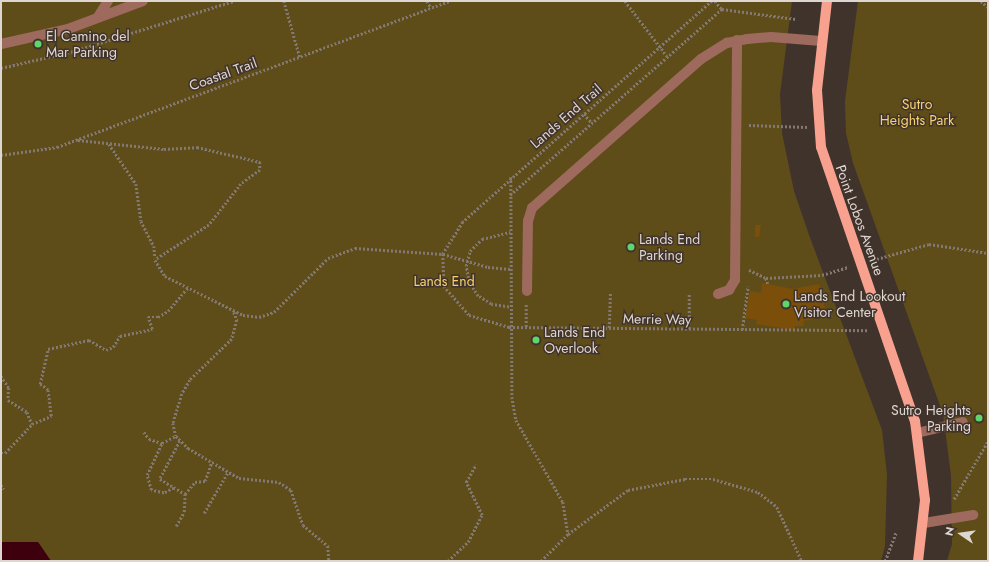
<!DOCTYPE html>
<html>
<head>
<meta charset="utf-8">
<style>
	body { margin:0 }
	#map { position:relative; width:989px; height:562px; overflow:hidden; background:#40332c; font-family:Jost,sans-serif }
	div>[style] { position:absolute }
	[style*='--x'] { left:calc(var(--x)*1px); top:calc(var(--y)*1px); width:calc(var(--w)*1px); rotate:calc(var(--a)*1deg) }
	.green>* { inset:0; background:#5f4d19 }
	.water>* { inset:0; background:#3f000e }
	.building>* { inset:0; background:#7b4f09 }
	.path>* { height:2.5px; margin-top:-1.25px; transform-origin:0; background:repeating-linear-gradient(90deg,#837872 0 2px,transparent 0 4px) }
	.minor>* { height:10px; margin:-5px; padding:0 5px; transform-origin:5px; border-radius:5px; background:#9e6a5e }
	.major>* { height:10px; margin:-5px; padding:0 5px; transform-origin:5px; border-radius:5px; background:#f8a18f }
	.dots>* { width:11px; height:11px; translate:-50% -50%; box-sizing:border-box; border:2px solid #40332c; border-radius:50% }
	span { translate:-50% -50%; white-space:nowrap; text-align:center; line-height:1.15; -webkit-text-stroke:3px #40332c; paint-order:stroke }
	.poi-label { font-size:14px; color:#ded6d1 }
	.left { translate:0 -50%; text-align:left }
	.right { translate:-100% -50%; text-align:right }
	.street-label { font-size:14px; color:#ded6d1 }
	.park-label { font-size:14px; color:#f7d26d }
	.frame { position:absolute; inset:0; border:2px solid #ded6d1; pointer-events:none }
	.north { position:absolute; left:941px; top:514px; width:40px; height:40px; -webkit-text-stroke:3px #40332c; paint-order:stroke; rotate:283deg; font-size:11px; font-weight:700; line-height:16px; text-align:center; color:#ded6d1 }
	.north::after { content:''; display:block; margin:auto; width:14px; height:18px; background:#ded6d1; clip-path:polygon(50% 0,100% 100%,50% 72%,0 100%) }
</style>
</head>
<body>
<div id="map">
	<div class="green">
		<i style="clip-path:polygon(1px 1px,792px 1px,780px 94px,782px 133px,794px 191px,809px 235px,882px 430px,887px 475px,885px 546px,881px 561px,51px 561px,38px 542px,1px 542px)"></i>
		<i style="clip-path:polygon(858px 1px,988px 1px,988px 561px,947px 561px,952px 544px,951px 475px,943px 414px,853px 163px,846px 133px,845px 101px)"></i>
	</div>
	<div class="water">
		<i style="clip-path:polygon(1px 542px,38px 542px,51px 561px,1px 561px)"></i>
	</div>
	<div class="building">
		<i style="clip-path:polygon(755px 225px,761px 225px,759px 237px,755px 237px)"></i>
		<i style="clip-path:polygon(762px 283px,793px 289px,819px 284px,827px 316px,803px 321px,804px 326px,795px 326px,795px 330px,756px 324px,757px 320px,745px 318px,750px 291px,761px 293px)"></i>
	</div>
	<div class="path">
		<i style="--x:284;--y:1;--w:58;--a:74.1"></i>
		<i style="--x:427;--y:1;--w:8;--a:60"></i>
		<i style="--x:625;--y:1;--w:69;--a:52.6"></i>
		<i style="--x:712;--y:1;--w:333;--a:138.4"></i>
		<i style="--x:463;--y:222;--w:38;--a:122"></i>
		<i style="--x:443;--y:254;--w:32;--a:88"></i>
		<i style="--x:444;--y:286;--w:38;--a:49"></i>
		<i style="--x:469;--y:315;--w:42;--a:16.7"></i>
		<i style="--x:509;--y:327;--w:360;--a:0.5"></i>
		<i style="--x:715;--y:1;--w:11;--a:49"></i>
		<i style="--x:981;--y:1;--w:9;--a:41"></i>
		<i style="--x:1;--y:68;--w:75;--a:-13.1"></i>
		<i style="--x:74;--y:51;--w:168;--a:-17.4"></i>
		<i style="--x:584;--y:114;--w:12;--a:48"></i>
		<i style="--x:749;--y:125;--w:58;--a:2"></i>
		<i style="--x:78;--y:140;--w:86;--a:6"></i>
		<i style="--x:164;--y:149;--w:33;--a:-3"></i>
		<i style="--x:197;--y:147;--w:65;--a:13.4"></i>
		<i style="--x:260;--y:162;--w:8;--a:90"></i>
		<i style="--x:260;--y:170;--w:24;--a:144"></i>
		<i style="--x:241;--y:184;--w:52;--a:128"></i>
		<i style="--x:209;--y:225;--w:64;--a:147.1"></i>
		<i style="--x:155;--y:260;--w:19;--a:58"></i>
		<i style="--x:165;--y:276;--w:87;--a:26.6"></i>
		<i style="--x:243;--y:315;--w:16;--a:7"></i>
		<i style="--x:259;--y:317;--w:16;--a:-18"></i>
		<i style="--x:274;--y:312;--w:76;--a:-45"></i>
		<i style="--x:328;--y:258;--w:29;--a:-20"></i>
		<i style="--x:355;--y:248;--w:88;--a:3.9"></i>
		<i style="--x:443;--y:254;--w:47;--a:16.1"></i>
		<i style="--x:488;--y:267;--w:22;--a:5"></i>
		<i style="--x:109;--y:144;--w:48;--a:56"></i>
		<i style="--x:136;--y:184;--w:37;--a:82"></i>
		<i style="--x:141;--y:221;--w:28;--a:63"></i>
		<i style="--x:154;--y:246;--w:12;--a:85"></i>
		<i style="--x:1;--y:155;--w:57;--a:-8.1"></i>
		<i style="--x:57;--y:147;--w:419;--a:-20.4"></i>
		<i style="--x:511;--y:177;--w:220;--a:89.7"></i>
		<i style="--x:512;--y:397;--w:23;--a:80"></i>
		<i style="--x:516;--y:420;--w:95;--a:60.2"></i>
		<i style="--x:563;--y:502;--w:32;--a:81"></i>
		<i style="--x:510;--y:195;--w:282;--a:-41.3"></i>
		<i style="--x:722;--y:9;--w:75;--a:7.7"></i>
		<i style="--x:873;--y:260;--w:58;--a:-15.9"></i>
		<i style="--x:929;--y:244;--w:60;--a:8.7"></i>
		<i style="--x:749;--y:270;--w:19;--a:25"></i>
		<i style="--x:766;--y:278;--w:56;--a:-3.1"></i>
		<i style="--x:822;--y:275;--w:28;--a:-17"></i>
		<i style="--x:766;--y:278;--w:6;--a:72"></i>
		<i style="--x:509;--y:307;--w:18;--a:-171"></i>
		<i style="--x:491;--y:304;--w:15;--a:-148"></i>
		<i style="--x:478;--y:296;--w:17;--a:-123"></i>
		<i style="--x:469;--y:282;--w:16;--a:-101"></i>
		<i style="--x:466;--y:266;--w:16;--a:-75"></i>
		<i style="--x:470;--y:251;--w:17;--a:-45"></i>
		<i style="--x:482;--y:239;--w:29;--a:-14"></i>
		<i style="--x:234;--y:312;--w:9;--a:69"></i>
		<i style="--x:237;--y:320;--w:20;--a:105"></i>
		<i style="--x:232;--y:339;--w:59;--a:135.7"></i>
		<i style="--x:190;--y:380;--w:16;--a:120"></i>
		<i style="--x:182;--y:394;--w:30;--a:107"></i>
		<i style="--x:173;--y:423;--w:13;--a:77"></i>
		<i style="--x:176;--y:436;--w:17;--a:45"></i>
		<i style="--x:188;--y:448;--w:59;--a:30.5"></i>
		<i style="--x:239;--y:478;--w:40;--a:5.7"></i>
		<i style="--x:279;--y:482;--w:14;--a:34"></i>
		<i style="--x:291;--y:490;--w:37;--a:71"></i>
		<i style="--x:303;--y:525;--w:33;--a:40"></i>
		<i style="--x:328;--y:546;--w:15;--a:86"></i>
		<i style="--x:526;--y:327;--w:23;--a:-90"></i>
		<i style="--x:609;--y:328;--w:35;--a:-88"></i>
		<i style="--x:689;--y:329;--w:35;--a:-90"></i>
		<i style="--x:742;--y:330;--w:44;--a:-82.2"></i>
		<i style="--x:1;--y:376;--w:14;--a:56"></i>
		<i style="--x:9;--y:388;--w:12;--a:95"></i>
		<i style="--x:8;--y:400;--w:22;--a:32"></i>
		<i style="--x:27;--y:412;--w:13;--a:67"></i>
		<i style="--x:144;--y:432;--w:9;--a:54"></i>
		<i style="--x:149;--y:439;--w:14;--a:17"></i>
		<i style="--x:180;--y:441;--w:43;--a:117.8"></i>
		<i style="--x:160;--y:479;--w:29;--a:31"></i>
		<i style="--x:1;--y:453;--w:4;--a:0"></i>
		<i style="--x:5;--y:453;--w:40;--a:-47"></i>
		<i style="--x:32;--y:424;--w:21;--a:-23"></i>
		<i style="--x:51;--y:416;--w:26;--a:-97"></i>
		<i style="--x:48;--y:390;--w:10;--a:-143"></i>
		<i style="--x:40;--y:384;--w:36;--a:-77"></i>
		<i style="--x:48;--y:349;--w:42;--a:-12.4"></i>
		<i style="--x:89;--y:340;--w:20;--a:30"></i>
		<i style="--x:106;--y:350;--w:8;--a:-23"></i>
		<i style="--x:113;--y:347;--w:13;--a:-58"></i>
		<i style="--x:120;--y:336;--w:33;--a:-12"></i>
		<i style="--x:152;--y:329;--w:13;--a:-108"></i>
		<i style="--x:148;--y:317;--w:10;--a:0"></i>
		<i style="--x:158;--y:317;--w:12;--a:-31"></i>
		<i style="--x:168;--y:311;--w:30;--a:-50"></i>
		<i style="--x:1;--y:485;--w:5;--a:53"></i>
		<i style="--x:174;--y:488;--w:11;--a:153"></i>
		<i style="--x:164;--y:493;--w:13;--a:-167"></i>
		<i style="--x:151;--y:490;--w:16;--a:-105"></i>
		<i style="--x:147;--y:475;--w:35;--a:-65"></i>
		<i style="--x:162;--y:443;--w:16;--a:-27"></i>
		<i style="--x:954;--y:499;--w:67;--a:-59.6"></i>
		<i style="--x:204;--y:513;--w:48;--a:-59.7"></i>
		<i style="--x:176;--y:526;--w:16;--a:-60"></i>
		<i style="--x:184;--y:512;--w:18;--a:-87"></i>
		<i style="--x:185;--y:494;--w:16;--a:-50"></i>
		<i style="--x:195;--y:482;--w:10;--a:-6"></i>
		<i style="--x:205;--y:481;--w:21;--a:-71"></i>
		<i style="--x:448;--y:561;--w:28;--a:-44"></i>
		<i style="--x:468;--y:542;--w:30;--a:-63"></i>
		<i style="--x:482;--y:515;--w:37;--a:-116"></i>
		<i style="--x:466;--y:482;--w:20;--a:-60"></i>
		<i style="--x:541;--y:561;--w:38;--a:-45"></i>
		<i style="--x:568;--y:534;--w:74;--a:-36.3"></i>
		<i style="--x:628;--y:490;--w:58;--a:-10.9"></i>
		<i style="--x:685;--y:479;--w:28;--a:0"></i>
		<i style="--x:713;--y:479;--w:47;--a:16.1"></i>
		<i style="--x:758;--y:492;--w:24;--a:38"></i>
		<i style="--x:777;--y:507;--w:60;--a:65.2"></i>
		<i style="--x:885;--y:561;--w:31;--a:-69"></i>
	</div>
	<div class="minor">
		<i style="--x:98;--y:17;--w:19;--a:-58"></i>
		<i style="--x:1;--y:44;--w:69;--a:-12.6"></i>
		<i style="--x:68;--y:29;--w:80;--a:-20.5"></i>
		<i style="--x:527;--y:291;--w:70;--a:-89.2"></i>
		<i style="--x:528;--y:221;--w:14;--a:-73"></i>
		<i style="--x:532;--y:208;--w:225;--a:-41.4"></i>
		<i style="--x:701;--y:59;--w:31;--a:-32"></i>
		<i style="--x:727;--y:43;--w:20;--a:-11"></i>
		<i style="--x:747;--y:39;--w:24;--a:-5"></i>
		<i style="--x:771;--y:37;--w:50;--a:4.6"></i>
		<i style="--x:718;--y:294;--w:12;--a:-20"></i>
		<i style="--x:729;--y:290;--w:12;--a:-59"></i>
		<i style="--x:735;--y:280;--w:240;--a:-89.5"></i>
		<i style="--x:917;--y:433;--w:47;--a:-13.4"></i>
		<i style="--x:924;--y:523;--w:50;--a:-9.3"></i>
	</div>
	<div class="major">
		<i style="--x:827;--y:1;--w:90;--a:96.4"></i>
		<i style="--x:817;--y:90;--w:57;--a:86"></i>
		<i style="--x:821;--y:147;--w:290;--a:71.1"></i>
		<i style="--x:915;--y:421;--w:80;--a:82.8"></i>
		<i style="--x:925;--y:500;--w:61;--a:96.5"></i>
	</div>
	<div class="dots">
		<i style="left:38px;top:44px;background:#5fd56b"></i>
		<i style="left:631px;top:247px;background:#5fd56b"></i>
		<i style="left:786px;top:304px;background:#5fd56b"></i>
		<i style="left:536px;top:340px;background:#5fd56b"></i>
		<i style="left:979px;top:418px;background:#5fd56b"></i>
	</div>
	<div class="poi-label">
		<span class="left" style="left:46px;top:44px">El Camino del<br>Mar Parking</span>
		<span class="left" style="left:639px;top:247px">Lands End<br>Parking</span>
		<span class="left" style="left:794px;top:304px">Lands End Lookout<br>Visitor Center</span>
		<span class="left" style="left:544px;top:340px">Lands End<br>Overlook</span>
		<span class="right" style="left:971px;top:418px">Sutro Heights<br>Parking</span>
	</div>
	<div class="street-label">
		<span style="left:223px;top:74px;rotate:-20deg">Coastal Trail</span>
		<span style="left:566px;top:116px;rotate:-41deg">Lands End Trail</span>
		<span style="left:860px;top:220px;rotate:70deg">Point Lobos Avenue</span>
		<span style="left:657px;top:319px;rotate:1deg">Merrie Way</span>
	</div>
	<div class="park-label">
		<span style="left:917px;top:112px">Sutro<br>Heights Park</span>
		<span style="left:444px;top:281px">Lands End</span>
	</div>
	<div class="frame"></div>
	<div class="north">N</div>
</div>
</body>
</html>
